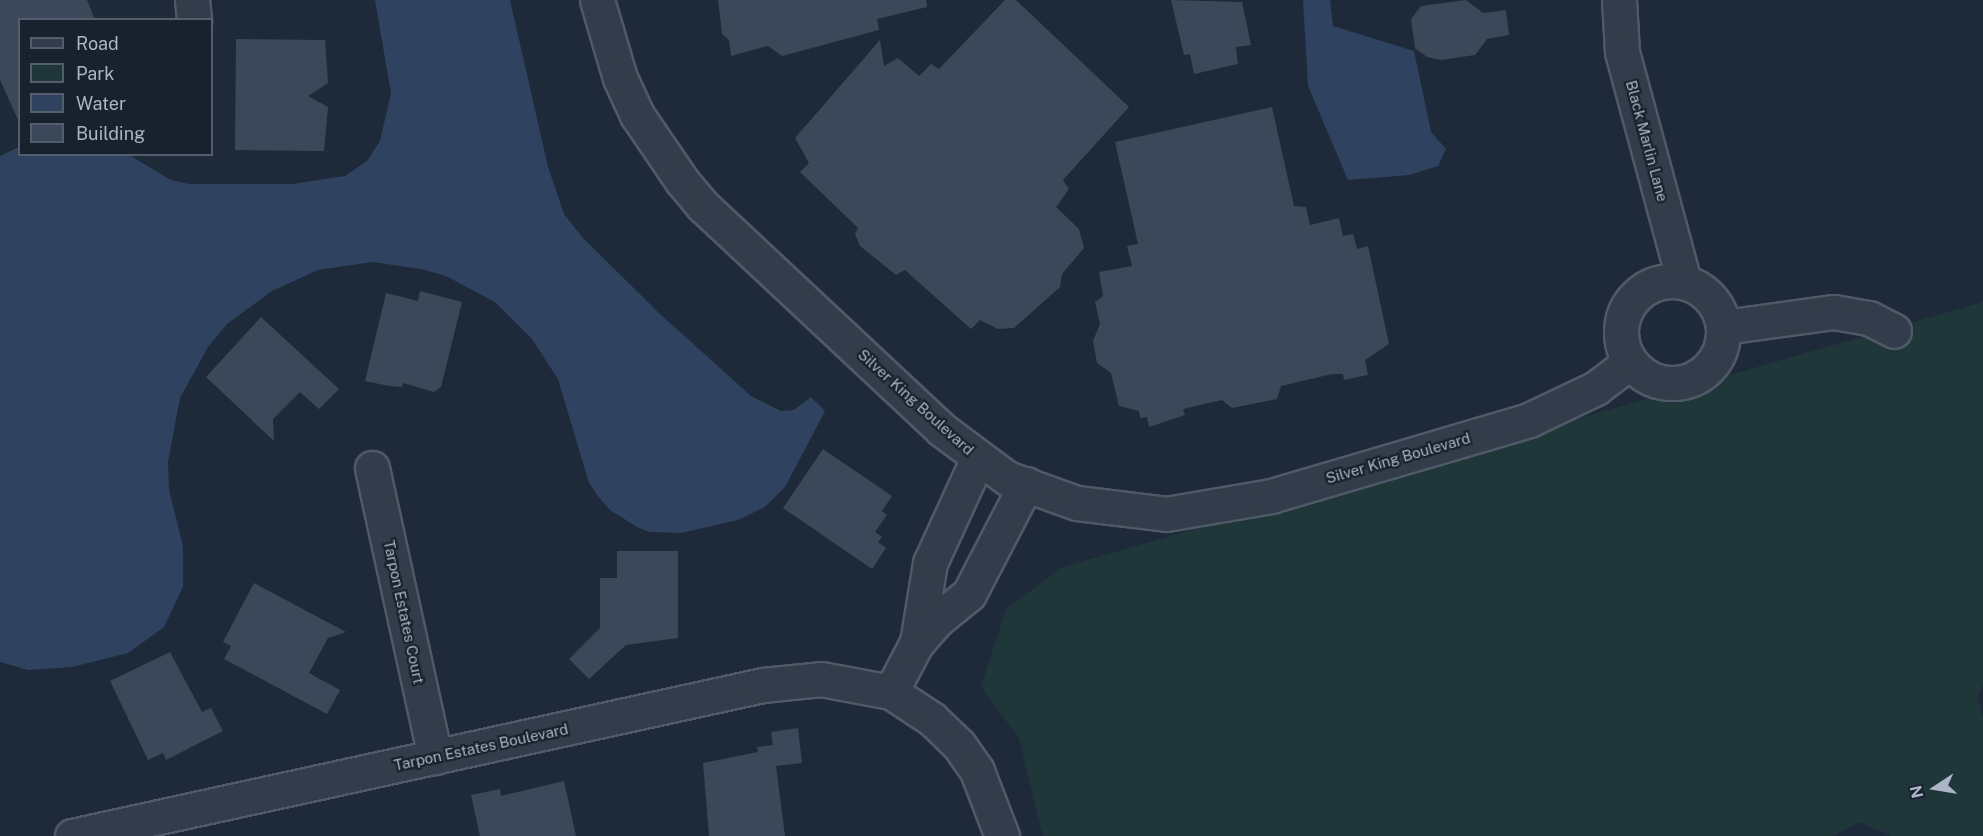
<!DOCTYPE html>
<html>
<head>
<meta charset="utf-8">
<style>
	body { margin:0 }
	#map { position:relative; width:1983px; height:836px; overflow:hidden; background:#1e2a39; font-family:"Public Sans",sans-serif }
	div>[style] { position:absolute }
	[style*='--x'] { left:calc(var(--x)*1px); top:calc(var(--y)*1px); width:calc(var(--w)*1px); rotate:calc(var(--a)*1deg) }
	.green>* { inset:0; background:#20373a }
	.water>* { inset:0; background:#2f4360 }
	.building>* { inset:0; background:#3a4859 }
	.roads { filter:drop-shadow(2px 0 #505967) drop-shadow(-2px 0 #505967) drop-shadow(0 2px #505967) drop-shadow(0 -2px #505967) }
	.minor>* { height:33px; margin:-16.5px; padding:0 16.5px; transform-origin:16.5px; border-radius:16.5px; background:#323c4a }
	.minor>.ring { margin:-16.5px; padding:0; box-sizing:content-box; background:none; border:33px solid #323c4a; border-radius:50% }
	span { translate:-50% -50%; white-space:nowrap; text-align:center; line-height:1.15; -webkit-text-stroke:4.5px #18212e; paint-order:stroke }
	.street-label { font-size:15px; color:#acb6c6 }
	.legend { position:absolute; left:18px; top:18px; width:195px; height:138px; box-sizing:border-box; background:#18212e; border:2px solid #535d6b; margin:0; padding:8px 10px; list-style:none; font-size:18px; color:#acb6c6 }
	.legend li { display:flex; align-items:center; gap:12px; height:30px }
	.legend b { width:30px; border:2px solid #535d6b }
	.north { position:absolute; left:1905px; top:758px; width:60px; height:60px; -webkit-text-stroke:4px #18212e; paint-order:stroke; rotate:258deg; font-size:16px; font-weight:700; line-height:24px; text-align:center; color:#acb6c6 }
	.north::after { content:''; display:block; margin:auto; width:21px; height:27px; background:#acb6c6; clip-path:polygon(50% 0,100% 100%,50% 72%,0 100%) }
</style>
</head>
<body>
<div id="map">
	<div class="green">
		<i style="clip-path:polygon(1983px 302px,1983px 685px,1978px 697px,1983px 718px,1983px 836px,1892px 836px,1859px 822px,1834px 836px,1043px 836px,1019px 738px,981px 687px,1006px 609px,1063px 567px)"></i>
	</div>
	<div class="water">
		<i style="clip-path:polygon(375px 0,510px 0,548px 167px,564px 214px,583px 238px,660px 314px,751px 396px,781px 411px,794px 410px,811px 397px,825px 411px,785px 487px,765px 507px,738px 520px,681px 533px,650px 532px,637px 527px,610px 510px,598px 496px,589px 483px,558px 379px,532px 339px,495px 302px,446px 276px,421px 269px,372px 262px,318px 270px,272px 291px,227px 324px,208px 347px,180px 398px,168px 462px,169px 490px,183px 546px,183px 587px,164px 627px,128px 653px,72px 667px,28px 670px,0 662px,0 156px,19px 147px,20px 154px,129px 155px,171px 180px,189px 184px,292px 184px,345px 176px,367px 161px,380px 141px,391px 93px)"></i>
		<i style="clip-path:polygon(1303px 0,1330px 0,1333px 26px,1414px 51px,1431px 132px,1446px 149px,1438px 166px,1409px 175px,1348px 180px,1308px 86px)"></i>
	</div>
	<div class="building">
		<i style="clip-path:polygon(0 0,87px 0,95px 20px,20px 20px,20px 124px,0 80px)"></i>
		<i style="clip-path:polygon(718px 0,926px 0,927px 7px,877px 19px,879px 30px,782px 56px,768px 46px,731px 56px,729px 40px,722px 34px)"></i>
		<i style="clip-path:polygon(1005px 0,1016px 0,1129px 107px,1063px 180px,1069px 189px,1056px 207px,1079px 229px,1084px 248px,1062px 274px,1060px 287px,1014px 328px,998px 329px,980px 320px,971px 329px,905px 270px,896px 275px,860px 246px,855px 234px,858px 228px,800px 172px,809px 163px,795px 138px,880px 40px,884px 66px,898px 58px,919px 76px,931px 64px,939px 69px)"></i>
		<i style="clip-path:polygon(1171px 0,1242px 2px,1251px 45px,1236px 47px,1238px 64px,1194px 74px,1190px 54px,1184px 55px)"></i>
		<i style="clip-path:polygon(1466px 0,1483px 13px,1506px 10px,1509px 35px,1487px 39px,1475px 55px,1441px 60px,1427px 57px,1415px 48px,1411px 19px,1421px 6px)"></i>
		<i style="clip-path:polygon(236px 39px,325px 40px,328px 83px,308px 96px,328px 107px,324px 151px,235px 150px)"></i>
		<i style="clip-path:polygon(1272px 107px,1294px 206px,1306px 207px,1310px 225px,1339px 218px,1343px 236px,1353px 234px,1357px 249px,1368px 246px,1389px 344px,1365px 360px,1368px 375px,1344px 380px,1343px 374px,1332px 374px,1281px 386px,1277px 399px,1232px 408px,1222px 400px,1183px 409px,1185px 415px,1149px 427px,1147px 417px,1140px 418px,1139px 411px,1119px 406px,1111px 373px,1097px 363px,1093px 341px,1100px 324px,1095px 302px,1103px 296px,1099px 272px,1132px 266px,1127px 246px,1138px 244px,1115px 142px)"></i>
		<i style="clip-path:polygon(420px 291px,462px 302px,441px 387px,434px 392px,403px 383px,402px 387px,389px 386px,365px 381px,386px 293px,418px 301px)"></i>
		<i style="clip-path:polygon(261px 317px,339px 389px,319px 409px,300px 392px,273px 419px,274px 441px,206px 377px)"></i>
		<i style="clip-path:polygon(823px 449px,892px 496px,882px 511px,887px 515px,875px 532px,882px 537px,878px 542px,886px 548px,872px 569px,783px 508px)"></i>
		<i style="clip-path:polygon(617px 551px,678px 551px,678px 638px,626px 645px,589px 679px,569px 659px,600px 628px,600px 578px,617px 578px)"></i>
		<i style="clip-path:polygon(254px 583px,346px 632px,328px 638px,309px 673px,340px 690px,327px 714px,224px 659px,231px 646px,223px 642px)"></i>
		<i style="clip-path:polygon(170px 652px,202px 712px,211px 708px,223px 731px,166px 760px,163px 753px,148px 760px,110px 681px)"></i>
		<i style="clip-path:polygon(798px 728px,802px 763px,776px 766px,785px 836px,709px 836px,703px 763px,758px 752px,757px 747px,773px 745px,771px 732px)"></i>
		<i style="clip-path:polygon(564px 781px,576px 836px,480px 836px,471px 795px,500px 789px,501px 796px)"></i>
	</div>
	<div class="roads">
		<div class="minor">
			<i style="--x:192;--y:0;--w:20;--a:84"></i>
			<i style="--x:597;--y:0;--w:81;--a:73.6"></i>
			<i style="--x:620;--y:78;--w:41;--a:65.3"></i>
			<i style="--x:637;--y:115;--w:80;--a:55.7"></i>
			<i style="--x:682;--y:181;--w:33;--a:50"></i>
			<i style="--x:703;--y:206;--w:326;--a:43.1"></i>
			<i style="--x:941;--y:429;--w:82;--a:36.6"></i>
			<i style="--x:1007;--y:478;--w:74;--a:19.7"></i>
			<i style="--x:1077;--y:503;--w:90;--a:7"></i>
			<i style="--x:1166;--y:514;--w:107;--a:-9.7"></i>
			<i style="--x:1271;--y:496;--w:269;--a:-16.4"></i>
			<i style="--x:1529;--y:420;--w:74;--a:-25.5"></i>
			<i style="--x:1596;--y:388;--w:43;--a:-37.4"></i>
			<i style="--x:1619;--y:0;--w:52;--a:86.7"></i>
			<i style="--x:1622;--y:52;--w:237;--a:74.9"></i>
			<i class="ring" style="left:1621px;top:281px;width:69px;height:69px"></i>
			<i style="--x:1724;--y:327;--w:111;--a:-7.8"></i>
			<i style="--x:1834;--y:312;--w:36;--a:10"></i>
			<i style="--x:1869;--y:318;--w:28;--a:27"></i>
			<i style="--x:372;--y:468;--w:296;--a:77.7"></i>
			<i style="--x:917;--y:643;--w:81;--a:-80.8"></i>
			<i style="--x:930;--y:563;--w:115;--a:-65.4"></i>
			<i style="--x:891;--y:692;--w:54;--a:-62.5"></i>
			<i style="--x:916;--y:644;--w:32;--a:-49"></i>
			<i style="--x:937;--y:620;--w:41;--a:-39.1"></i>
			<i style="--x:969;--y:594;--w:124;--a:-62.6"></i>
			<i style="--x:72;--y:836;--w:707;--a:-12.33"></i>
			<i style="--x:763;--y:685;--w:58;--a:-5.9"></i>
			<i style="--x:821;--y:679;--w:71;--a:10.5"></i>
			<i style="--x:891;--y:692;--w:49;--a:33.4"></i>
			<i style="--x:932;--y:719;--w:37;--a:44"></i>
			<i style="--x:959;--y:745;--w:32;--a:55"></i>
			<i style="--x:977;--y:771;--w:70;--a:69"></i>
		</div>
	</div>
	<div class="street-label">
		<span style="left:1647px;top:141px;rotate:75deg">Black Marlin Lane</span>
		<span style="left:916px;top:402px;rotate:42deg">Silver King Boulevard</span>
		<span style="left:1398px;top:458px;rotate:-16deg">Silver King Boulevard</span>
		<span style="left:404px;top:612px;rotate:78deg">Tarpon Estates Court</span>
		<span style="left:481px;top:747px;rotate:-12deg">Tarpon Estates Boulevard</span>
	</div>
	<ul class="legend">
	<li><b style="height:8px;background:#323c4a"></b>Road</li>
	<li><b style="height:16px;background:#20373a"></b>Park</li>
	<li><b style="height:16px;background:#2f4360"></b>Water</li>
	<li><b style="height:16px;background:#3a4859"></b>Building</li>
	</ul>
	<div class="north">N</div>
</div>
</body>
</html>
